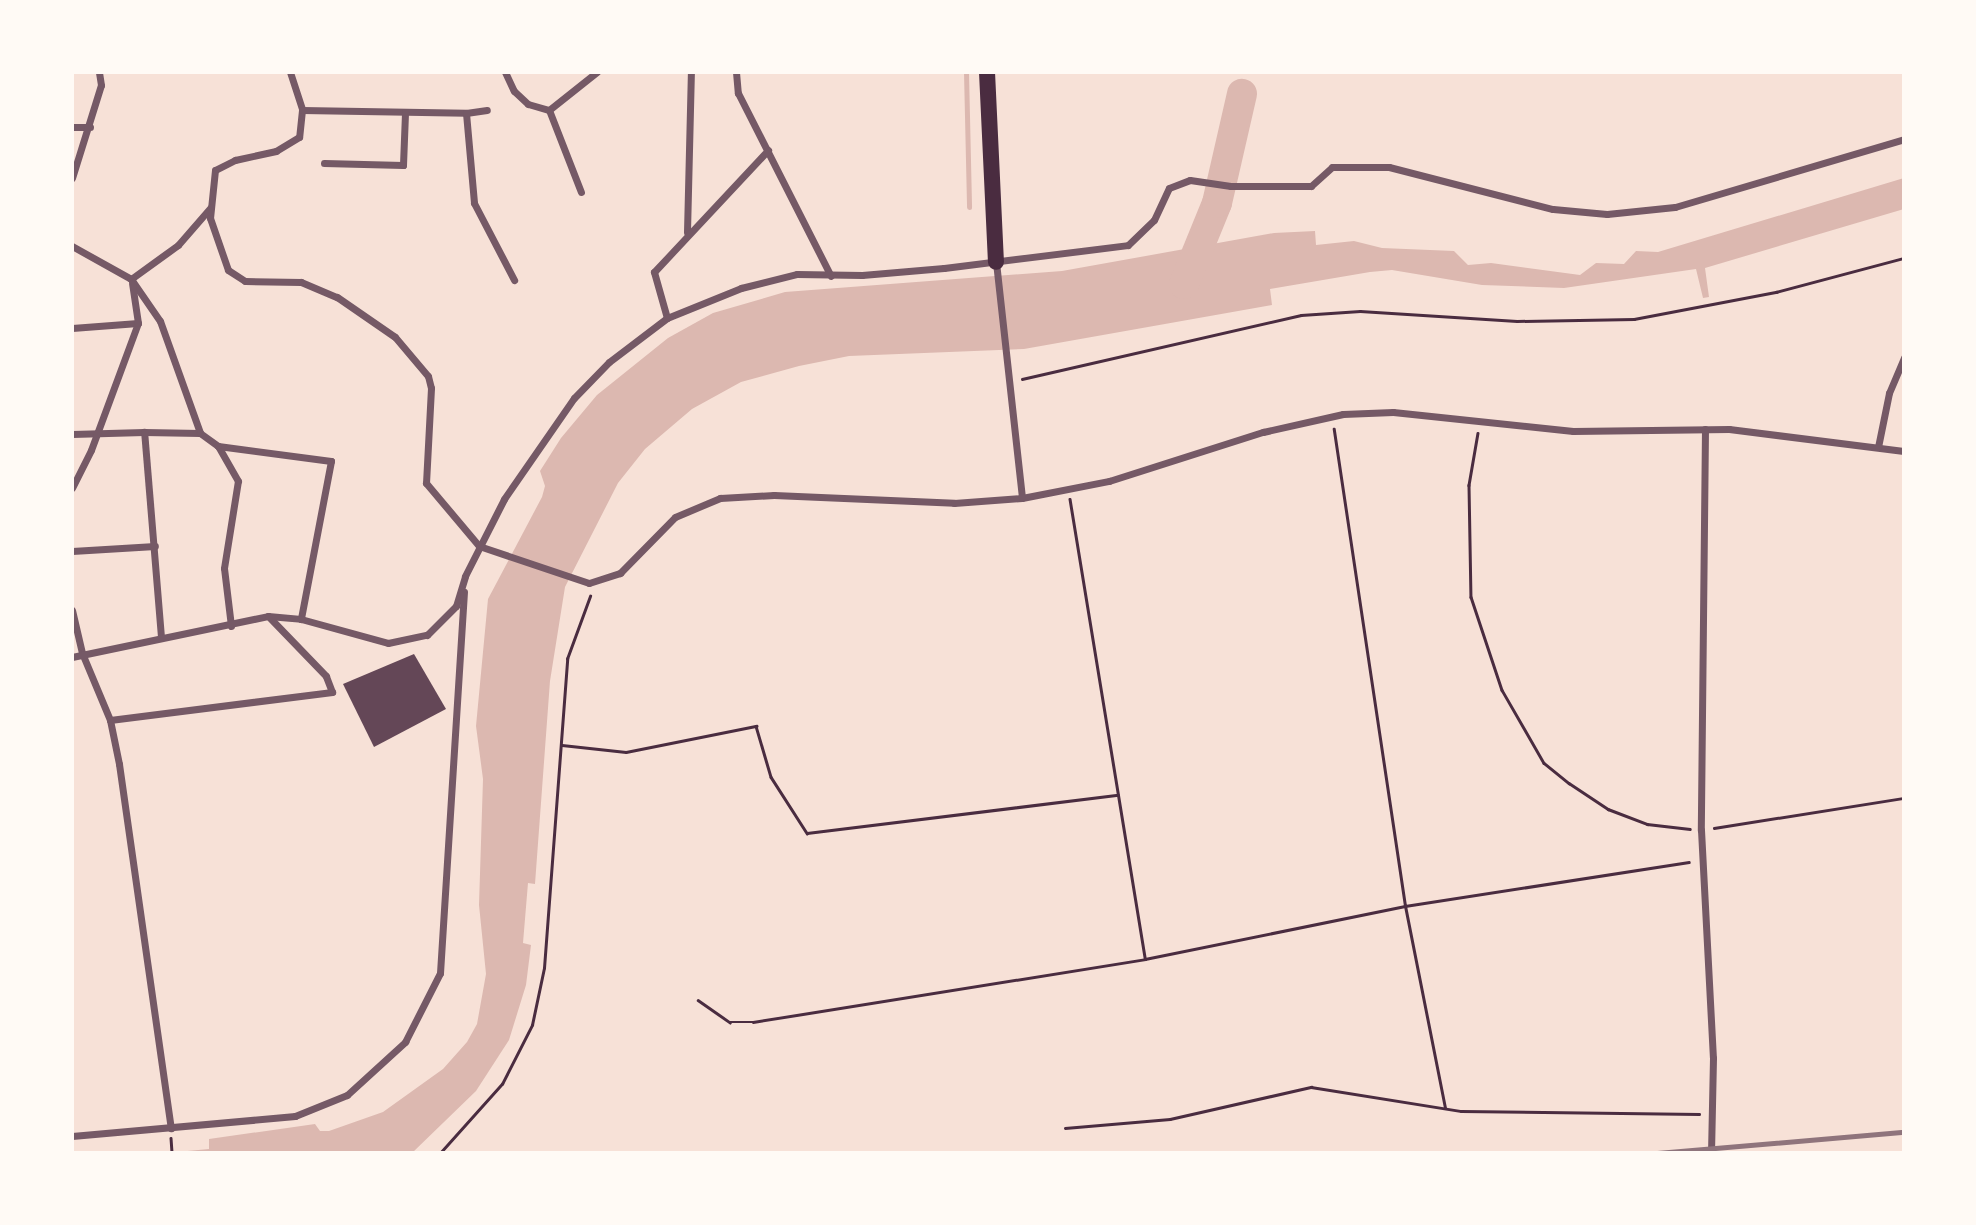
<!DOCTYPE html>
<html>
<head>
<meta charset="utf-8">
<style>
	body { margin:0 }
	#map { position:relative; width:1976px; height:1225px; overflow:hidden; background:#f7e1d7; font-family:Poppins,sans-serif }
	div>[style] { position:absolute }
	[style*='--x'] { left:calc(var(--x)*1px); top:calc(var(--y)*1px); width:calc(var(--w)*1px); rotate:calc(var(--a)*1deg) }
	.water>* { inset:0; background:#dcb8b0 }
	.stream>* { height:5px; margin:-2.5px; padding:0 2.5px; transform-origin:2.5px; border-radius:2.5px; background:#dcb8b0 }
	.river>* { height:30px; margin:-15px; padding:0 15px; transform-origin:15px; border-radius:15px; background:#dcb8b0 }
	.building>* { inset:0; background:#644757 }
	.path>* { height:2.5px; margin:-1.25px; padding:0 1.25px; transform-origin:1.25px; border-radius:1.25px; background:#4a2c40 }
	.minor>* { height:7px; margin:-3.5px; padding:0 3.5px; transform-origin:3.5px; border-radius:3.5px; background:#755966 }
	.trunk>* { height:16px; margin:-8px; padding:0 8px; transform-origin:8px; border-radius:8px; background:#4a2c40 }
	.rail>* { height:5px; margin:-2.5px; padding:0 2.5px; transform-origin:2.5px; border-radius:2.5px; background:#8f747c }
	span { translate:-50% -50%; white-space:nowrap; text-align:center; line-height:1.15; -webkit-text-stroke:6px #fffaf5; paint-order:stroke }
	.frame { position:absolute; inset:0; border:74px solid #fffaf5; pointer-events:none }
</style>
</head>
<body>
<div id="map">
	<div class="water">
		<i style="clip-path:polygon(1904px 178px,1904px 209px,1705px 268px,1709px 297px,1703px 298px,1696px 269px,1564px 288px,1482px 285px,1392px 270px,1370px 272px,1270px 289px,1272px 305px,1024px 349px,849px 356px,799px 366px,741px 382px,692px 409px,645px 449px,618px 483px,565px 587px,550px 681px,535px 884px,528px 883px,523px 943px,531px 945px,526px 985px,509px 1040px,476px 1091px,412px 1153px,166px 1153px,209px 1149px,209px 1139px,315px 1124px,320px 1131px,329px 1131px,383px 1112px,443px 1069px,467px 1042px,477px 1024px,486px 974px,479px 905px,483px 779px,476px 726px,488px 599px,542px 497px,545px 486px,540px 471px,561px 438px,597px 395px,668px 338px,713px 313px,785px 292px,1062px 271px,1274px 233px,1315px 231px,1316px 245px,1354px 241px,1382px 248px,1454px 251px,1468px 265px,1491px 263px,1580px 275px,1596px 263px,1624px 264px,1636px 251px,1658px 252px)"></i>
	</div>
	<div class="stream">
		<i style="--x:966;--y:72;--w:135;--a:88.7"></i>
	</div>
	<div class="river">
		<i style="--x:1184;--y:284;--w:87;--a:-67.8"></i>
		<i style="--x:1217;--y:203;--w:112;--a:-77.1"></i>
	</div>
	<div class="building">
		<i style="clip-path:polygon(414px 654px,446px 709px,374px 747px,343px 684px)"></i>
	</div>
	<div class="path">
		<i style="--x:1022;--y:379;--w:286;--a:-12.9"></i>
		<i style="--x:1301;--y:315;--w:59;--a:-3.9"></i>
		<i style="--x:1360;--y:311;--w:157;--a:3.6"></i>
		<i style="--x:1517;--y:321;--w:117;--a:-1"></i>
		<i style="--x:1634;--y:319;--w:145;--a:-10.8"></i>
		<i style="--x:1776;--y:292;--w:132;--a:-14.9"></i>
		<i style="--x:1478;--y:433;--w:53;--a:99.8"></i>
		<i style="--x:1469;--y:485;--w:112;--a:89"></i>
		<i style="--x:1471;--y:597;--w:98;--a:71.6"></i>
		<i style="--x:1502;--y:690;--w:84;--a:60.1"></i>
		<i style="--x:1544;--y:763;--w:32;--a:39"></i>
		<i style="--x:1569;--y:783;--w:47;--a:33.7"></i>
		<i style="--x:1608;--y:809;--w:42;--a:21"></i>
		<i style="--x:1647;--y:824;--w:43;--a:6.6"></i>
		<i style="--x:1070;--y:499;--w:466;--a:80.7"></i>
		<i style="--x:562;--y:745;--w:64;--a:6.2"></i>
		<i style="--x:626;--y:752;--w:133;--a:-11.3"></i>
		<i style="--x:756;--y:726;--w:53;--a:73.6"></i>
		<i style="--x:771;--y:777;--w:67;--a:57.3"></i>
		<i style="--x:807;--y:833;--w:313;--a:-7"></i>
		<i style="--x:1714;--y:828;--w:192;--a:-9"></i>
		<i style="--x:698;--y:1000;--w:39;--a:35"></i>
		<i style="--x:730;--y:1022;--w:23;--a:0"></i>
		<i style="--x:753;--y:1022;--w:397;--a:-9.1"></i>
		<i style="--x:1145;--y:959;--w:265;--a:-11.5"></i>
		<i style="--x:1405;--y:906;--w:482;--a:-98.5"></i>
		<i style="--x:1445;--y:1108;--w:206;--a:-101.2"></i>
		<i style="--x:1405;--y:906;--w:287;--a:-8.8"></i>
		<i style="--x:1065;--y:1128;--w:105;--a:-4.9"></i>
		<i style="--x:1170;--y:1119;--w:145;--a:-12.8"></i>
		<i style="--x:1311;--y:1087;--w:152;--a:9.1"></i>
		<i style="--x:1461;--y:1111;--w:238;--a:0.7"></i>
		<i style="--x:171;--y:1138;--w:15;--a:86"></i>
		<i style="--x:440;--y:1153;--w:93;--a:-48.1"></i>
		<i style="--x:502;--y:1084;--w:66;--a:-63"></i>
		<i style="--x:532;--y:1025;--w:58;--a:-78.1"></i>
		<i style="--x:544;--y:968;--w:310;--a:-85.7"></i>
		<i style="--x:567;--y:659;--w:67;--a:-69.9"></i>
	</div>
	<div class="minor">
		<i style="--x:290;--y:72;--w:40;--a:72"></i>
		<i style="--x:302;--y:110;--w:27;--a:96"></i>
		<i style="--x:299;--y:137;--w:27;--a:149"></i>
		<i style="--x:276;--y:151;--w:42;--a:167.6"></i>
		<i style="--x:235;--y:160;--w:22;--a:153"></i>
		<i style="--x:215;--y:170;--w:48;--a:95.9"></i>
		<i style="--x:210;--y:218;--w:55;--a:70.9"></i>
		<i style="--x:228;--y:270;--w:20;--a:33"></i>
		<i style="--x:245;--y:281;--w:56;--a:1"></i>
		<i style="--x:301;--y:282;--w:39;--a:23"></i>
		<i style="--x:337;--y:297;--w:70;--a:34.6"></i>
		<i style="--x:395;--y:337;--w:51;--a:49.8"></i>
		<i style="--x:428;--y:376;--w:12;--a:76"></i>
		<i style="--x:431;--y:388;--w:95;--a:93"></i>
		<i style="--x:426;--y:483;--w:82;--a:49.9"></i>
		<i style="--x:479;--y:546;--w:116;--a:18.6"></i>
		<i style="--x:589;--y:583;--w:33;--a:-18"></i>
		<i style="--x:620;--y:573;--w:78;--a:-45.5"></i>
		<i style="--x:675;--y:517;--w:49;--a:-22.9"></i>
		<i style="--x:720;--y:498;--w:54;--a:-3.2"></i>
		<i style="--x:774;--y:495;--w:180;--a:2.5"></i>
		<i style="--x:954;--y:503;--w:68;--a:-4.2"></i>
		<i style="--x:1022;--y:498;--w:89;--a:-11.1"></i>
		<i style="--x:1109;--y:481;--w:162;--a:-17.7"></i>
		<i style="--x:1263;--y:432;--w:82;--a:-12.7"></i>
		<i style="--x:1343;--y:414;--w:50;--a:-2.3"></i>
		<i style="--x:1393;--y:412;--w:181;--a:6"></i>
		<i style="--x:1573;--y:431;--w:156;--a:-0.7"></i>
		<i style="--x:1729;--y:429;--w:176;--a:7.2"></i>
		<i style="--x:505;--y:72;--w:21;--a:65"></i>
		<i style="--x:514;--y:91;--w:19;--a:43"></i>
		<i style="--x:528;--y:104;--w:22;--a:16"></i>
		<i style="--x:549;--y:110;--w:61;--a:-38.4"></i>
		<i style="--x:736;--y:72;--w:21;--a:85"></i>
		<i style="--x:738;--y:93;--w:205;--a:63.1"></i>
		<i style="--x:302;--y:110;--w:164;--a:1"></i>
		<i style="--x:466;--y:113;--w:90;--a:84.9"></i>
		<i style="--x:474;--y:203;--w:87;--a:62.5"></i>
		<i style="--x:549;--y:110;--w:88;--a:68.7"></i>
		<i style="--x:466;--y:113;--w:21;--a:-8"></i>
		<i style="--x:72;--y:127;--w:18;--a:0"></i>
		<i style="--x:324;--y:163;--w:79;--a:1.5"></i>
		<i style="--x:403;--y:165;--w:53;--a:-87.8"></i>
		<i style="--x:72;--y:178;--w:97;--a:-72.7"></i>
		<i style="--x:101;--y:85;--w:13;--a:-99"></i>
		<i style="--x:687;--y:232;--w:160;--a:-88.6"></i>
		<i style="--x:72;--y:246;--w:68;--a:29.2"></i>
		<i style="--x:131;--y:279;--w:51;--a:55.4"></i>
		<i style="--x:160;--y:321;--w:119;--a:70.3"></i>
		<i style="--x:996;--y:262;--w:237;--a:83.7"></i>
		<i style="--x:131;--y:279;--w:58;--a:-35.9"></i>
		<i style="--x:178;--y:245;--w:50;--a:-49"></i>
		<i style="--x:667;--y:318;--w:48;--a:-105.8"></i>
		<i style="--x:654;--y:272;--w:167;--a:-46.9"></i>
		<i style="--x:72;--y:328;--w:66;--a:-4.3"></i>
		<i style="--x:1705;--y:429;--w:401;--a:90.6"></i>
		<i style="--x:1701;--y:830;--w:228;--a:87"></i>
		<i style="--x:1713;--y:1058;--w:95;--a:91.2"></i>
		<i style="--x:72;--y:434;--w:72;--a:-1.6"></i>
		<i style="--x:1878;--y:447;--w:55;--a:-78.5"></i>
		<i style="--x:1889;--y:393;--w:39;--a:-67"></i>
		<i style="--x:72;--y:488;--w:42;--a:-63.4"></i>
		<i style="--x:91;--y:450;--w:135;--a:-69.7"></i>
		<i style="--x:138;--y:323;--w:40;--a:-98.5"></i>
		<i style="--x:72;--y:551;--w:83;--a:-3.4"></i>
		<i style="--x:72;--y:610;--w:44;--a:76.9"></i>
		<i style="--x:82;--y:653;--w:73;--a:67.3"></i>
		<i style="--x:110;--y:720;--w:45;--a:78.4"></i>
		<i style="--x:119;--y:764;--w:368;--a:81.9"></i>
		<i style="--x:231;--y:626;--w:58;--a:-96.9"></i>
		<i style="--x:224;--y:568;--w:88;--a:-80.9"></i>
		<i style="--x:238;--y:481;--w:40;--a:-119.7"></i>
		<i style="--x:218;--y:446;--w:114;--a:7.6"></i>
		<i style="--x:331;--y:461;--w:161;--a:100.8"></i>
		<i style="--x:161;--y:637;--w:206;--a:-94.7"></i>
		<i style="--x:144;--y:432;--w:56;--a:1"></i>
		<i style="--x:200;--y:433;--w:22;--a:36"></i>
		<i style="--x:72;--y:657;--w:200;--a:-11.8"></i>
		<i style="--x:268;--y:616;--w:33;--a:5"></i>
		<i style="--x:301;--y:619;--w:90;--a:15.4"></i>
		<i style="--x:388;--y:643;--w:40;--a:-12"></i>
		<i style="--x:427;--y:635;--w:41;--a:-45"></i>
		<i style="--x:456;--y:606;--w:31;--a:-73"></i>
		<i style="--x:465;--y:576;--w:86;--a:-63.1"></i>
		<i style="--x:504;--y:499;--w:123;--a:-55.3"></i>
		<i style="--x:574;--y:398;--w:50;--a:-45.8"></i>
		<i style="--x:609;--y:362;--w:73;--a:-37.2"></i>
		<i style="--x:667;--y:318;--w:80;--a:-22.1"></i>
		<i style="--x:741;--y:288;--w:58;--a:-14"></i>
		<i style="--x:797;--y:274;--w:65;--a:0.9"></i>
		<i style="--x:862;--y:275;--w:82;--a:-4.9"></i>
		<i style="--x:944;--y:268;--w:185;--a:-7.1"></i>
		<i style="--x:1128;--y:245;--w:36;--a:-44"></i>
		<i style="--x:1154;--y:220;--w:35;--a:-65"></i>
		<i style="--x:1169;--y:188;--w:22;--a:-21"></i>
		<i style="--x:1190;--y:180;--w:41;--a:8.3"></i>
		<i style="--x:1231;--y:186;--w:80;--a:0"></i>
		<i style="--x:1311;--y:186;--w:28;--a:-42"></i>
		<i style="--x:1332;--y:167;--w:57;--a:0"></i>
		<i style="--x:1389;--y:167;--w:169;--a:14.4"></i>
		<i style="--x:1553;--y:209;--w:54;--a:5.3"></i>
		<i style="--x:1607;--y:214;--w:68;--a:-5.9"></i>
		<i style="--x:1675;--y:207;--w:239;--a:-16.5"></i>
		<i style="--x:110;--y:720;--w:224;--a:-7.2"></i>
		<i style="--x:332;--y:692;--w:17;--a:-111"></i>
		<i style="--x:326;--y:676;--w:83;--a:-134"></i>
		<i style="--x:72;--y:1136;--w:224;--a:-5.1"></i>
		<i style="--x:295;--y:1116;--w:56;--a:-22"></i>
		<i style="--x:347;--y:1095;--w:79;--a:-42.4"></i>
		<i style="--x:405;--y:1042;--w:77;--a:-63.1"></i>
		<i style="--x:440;--y:973;--w:382;--a:-86.4"></i>
	</div>
	<div class="trunk">
		<i style="--x:987;--y:72;--w:190;--a:87.3"></i>
	</div>
	<div class="rail">
		<i style="--x:1657;--y:1153;--w:248;--a:-4.9"></i>
	</div>
	<div class="frame"></div>
</div>
</body>
</html>
